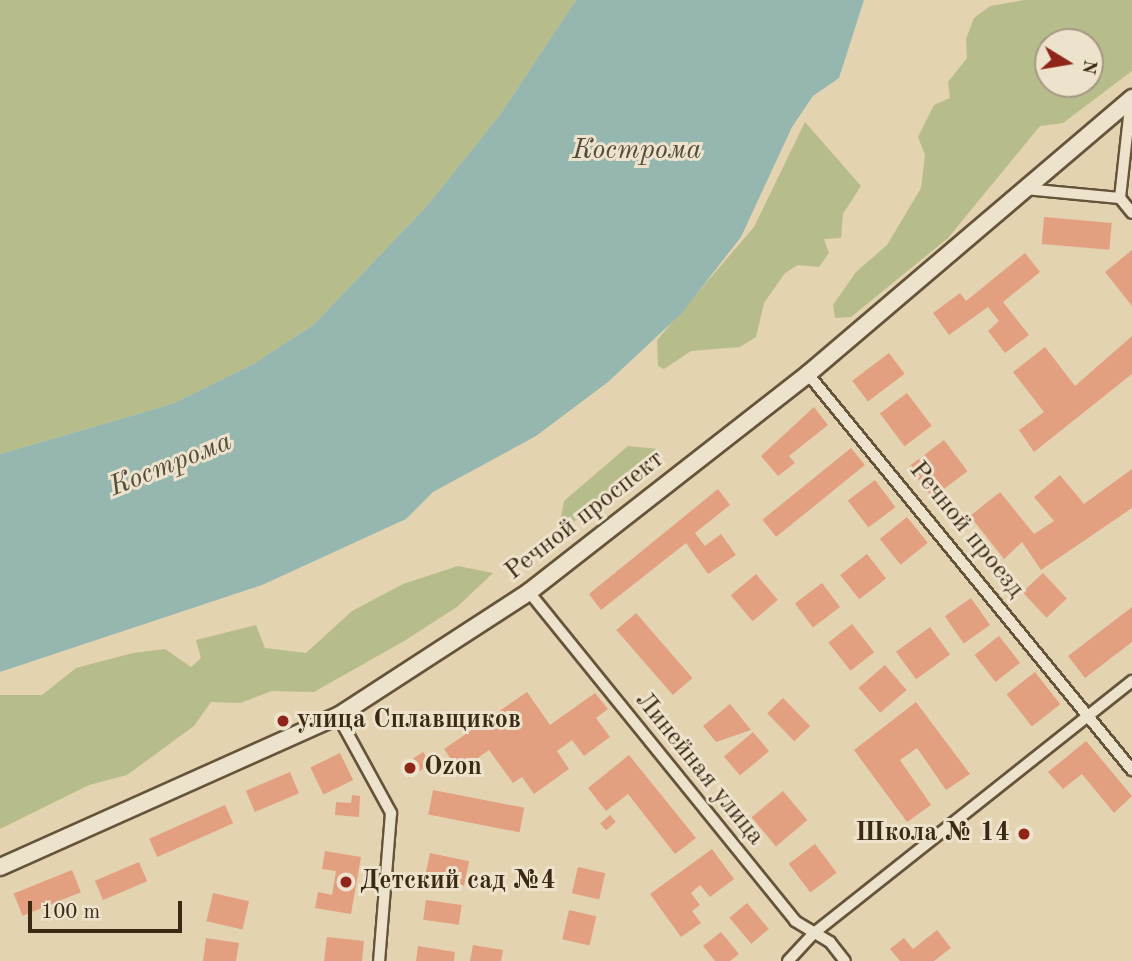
<!DOCTYPE html>
<html>
<head>
<meta charset="utf-8">
<style>
	body { margin:0 }
	#map { position:relative; width:1132px; height:961px; overflow:hidden; background:#e4d3b0; font-family:"Old Standard TT",serif }
	div>[style] { position:absolute }
	[style*='--x'] { left:calc(var(--x)*1px); top:calc(var(--y)*1px); width:calc(var(--w)*1px); rotate:calc(var(--a)*1deg) }
	.green>* { inset:0; background:#b6bc8a }
	.water>* { inset:0; background:#96b7b0 }
	.building>* { inset:0; background:#e3a081; transform-origin:0 0 }
	.roads { filter:drop-shadow(2px 0 #65543a) drop-shadow(-2px 0 #65543a) drop-shadow(0 2px #65543a) drop-shadow(0 -2px #65543a) }
	.street>* { height:10px; margin:-5px; padding:0 5px; transform-origin:5px; border-radius:5px; background:#ede2cc }
	.secondary>* { height:16px; margin:-8px; padding:0 8px; transform-origin:8px; border-radius:8px; background:#ede2cc }
	.dots>* { width:19px; height:19px; translate:-50% -50%; box-sizing:border-box; border:4px solid #ede2cc; border-radius:50% }
	span { translate:-50% -50%; white-space:nowrap; text-align:center; line-height:1.15; -webkit-text-stroke:6px #ede2cc; paint-order:stroke }
	.street-label { font-size:26px; color:#3b2913 }
	.poi-label { font-size:26px; color:#3b2913; font-weight:700 }
	.left { translate:0 -50%; text-align:left }
	.right { translate:-100% -50%; text-align:right }
	.water-label { font-size:28px; color:#524c3a; font-style:italic }
	.north { position:absolute; left:1034px; top:28px; width:70px; height:70px; box-sizing:border-box; background:#ede2cc; border:2px solid #a69882; border-radius:50%; rotate:101deg; font-size:19px; font-weight:700; line-height:28px; text-align:center; color:#3b2913 }
	.north::after { content:''; display:block; margin:auto; width:24px; height:32px; background:#8f2418; clip-path:polygon(50% 0,100% 100%,50% 72%,0 100%) }
	.scale { position:absolute; left:28px; top:901px; width:154px; height:32px; box-sizing:border-box; border:4px solid #3b2913; border-top:0; padding-left:9px; font-size:21px; line-height:24px; white-space:nowrap; color:#3b2913; -webkit-text-stroke:5px #ede2cc; paint-order:stroke }
</style>
</head>
<body>
<div id="map">
	<div class="green">
		<i style="clip-path:polygon(0 0,576px 0,499px 116px,426px 207px,313px 325px,255px 363px,172px 404px,0 454px)"></i>
		<i style="clip-path:polygon(evenodd,1025px 0,1132px 0,1132px 71px,1063px 123px,1040px 126px,948px 238px,851px 317px,835px 318px,833px 305px,856px 272px,887px 245px,921px 188px,925px 155px,918px 137px,934px 105px,950px 98px,948px 82px,967px 58px,966px 39px,974px 18px,990px 6px,1025px 0,1048px 42px,1090px 42px,1090px 84px,1048px 84px,1048px 42px)"></i>
		<i style="clip-path:polygon(805px 122px,861px 186px,843px 214px,841px 238px,824px 239px,829px 253px,819px 267px,798px 265px,785px 273px,764px 303px,756px 337px,740px 347px,691px 351px,664px 369px,658px 366px,657px 340px,754px 227px)"></i>
		<i style="clip-path:polygon(628px 446px,658px 449px,648px 469px,558px 533px,564px 501px)"></i>
		<i style="clip-path:polygon(458px 566px,493px 573px,457px 607px,404px 641px,314px 692px,272px 691px,240px 703px,211px 702px,194px 726px,127px 775px,89px 785px,0 829px,0 695px,42px 695px,76px 668px,133px 653px,165px 649px,191px 667px,201px 658px,196px 640px,256px 625px,265px 648px,306px 653px,352px 611px,403px 584px)"></i>
	</div>
	<div class="water">
		<i style="clip-path:polygon(576px 0,864px 0,839px 78px,813px 96px,792px 127px,741px 237px,681px 314px,608px 382px,536px 436px,433px 492px,406px 519px,262px 585px,0 672px,0 454px,172px 404px,255px 363px,313px 325px,426px 207px,499px 116px)"></i>
	</div>
	<div class="building">
		<i style="left:1044px;top:217px;width:68px;height:27px;rotate:5deg"></i>
		<i style="clip-path:polygon(1132px 250px,1132px 306px,1105px 272px)"></i>
		<i style="clip-path:polygon(1025px 253px,1040px 272px,1003px 302px,1029px 335px,1005px 353px,988px 331px,999px 321px,988px 307px,949px 335px,933px 313px,960px 293px,966px 301px)"></i>
		<i style="clip-path:polygon(1132px 336px,1132px 374px,1034px 452px,1019px 430px,1044px 412px,1013px 372px,1045px 347px,1075px 386px)"></i>
		<i style="left:889px;top:353px;width:26px;height:46px;rotate:53deg"></i>
		<i style="left:907px;top:393px;width:41px;height:34px;rotate:53deg"></i>
		<i style="clip-path:polygon(814px 407px,828px 425px,789px 456px,795px 463px,778px 476px,761px 456px)"></i>
		<i style="left:944px;top:440px;width:39px;height:44px;rotate:53deg"></i>
		<i style="left:851px;top:448px;width:22px;height:114px;rotate:51deg"></i>
		<i style="clip-path:polygon(1132px 469px,1132px 508px,1041px 570px,1022px 542px,1004px 559px,970px 516px,1000px 492px,1034px 534px,1054px 521px,1034px 497px,1060px 475px,1084px 504px)"></i>
		<i style="left:875px;top:480px;width:34px;height:34px;rotate:53deg"></i>
		<i style="clip-path:polygon(718px 489px,730px 505px,695px 533px,705px 546px,721px 534px,736px 555px,708px 574px,686px 543px,601px 610px,589px 594px)"></i>
		<i style="left:907px;top:517px;width:33px;height:35px;rotate:51deg"></i>
		<i style="left:867px;top:554px;width:31px;height:34px;rotate:52deg"></i>
		<i style="left:1043px;top:573px;width:35px;height:28px;rotate:47deg"></i>
		<i style="left:756px;top:574px;width:34px;height:33px;rotate:50deg"></i>
		<i style="left:822px;top:583px;width:30px;height:34px;rotate:53deg"></i>
		<i style="left:971px;top:598px;width:33px;height:32px;rotate:55deg"></i>
		<i style="clip-path:polygon(1132px 607px,1132px 642px,1085px 678px,1068px 656px)"></i>
		<i style="left:636px;top:613px;width:86px;height:26px;rotate:49deg"></i>
		<i style="left:852px;top:624px;width:36px;height:30px;rotate:52deg"></i>
		<i style="left:930px;top:627px;width:34px;height:42px;rotate:54deg"></i>
		<i style="left:999px;top:636px;width:34px;height:31px;rotate:52deg"></i>
		<i style="left:885px;top:665px;width:33px;height:35px;rotate:49deg"></i>
		<i style="left:1035px;top:672px;width:41px;height:36px;rotate:52deg"></i>
		<i style="clip-path:polygon(527px 692px,550px 725px,595px 693px,608px 709px,596px 718px,610px 737px,584px 756px,572px 740px,557px 751px,569px 769px,534px 794px,522px 777px,513px 783px,489px 750px,459px 771px,444px 749px)"></i>
		<i style="left:783px;top:698px;width:39px;height:22px;rotate:46deg"></i>
		<i style="clip-path:polygon(916px 702px,970px 774px,946px 790px,917px 748px,900px 760px,931px 805px,907px 822px,854px 750px)"></i>
		<i style="clip-path:polygon(730px 704px,751px 730px,716px 742px,703px 726px)"></i>
		<i style="left:753px;top:732px;width:25px;height:38px;rotate:50deg"></i>
		<i style="clip-path:polygon(1086px 741px,1132px 796px,1114px 813px,1082px 774px,1063px 789px,1048px 772px)"></i>
		<i style="left:423px;top:752px;width:14px;height:26px;rotate:56deg"></i>
		<i style="left:340px;top:753px;width:30px;height:33px;rotate:64deg"></i>
		<i style="clip-path:polygon(629px 755px,696px 838px,675px 854px,628px 794px,606px 811px,588px 788px)"></i>
		<i style="left:290px;top:772px;width:23px;height:48px;rotate:67deg"></i>
		<i style="left:433px;top:790px;width:93px;height:25px;rotate:11deg"></i>
		<i style="left:783px;top:791px;width:38px;height:41px;rotate:50deg"></i>
		<i style="clip-path:polygon(352px 795px,360px 796px,359px 817px,335px 815px,336px 802px,351px 803px)"></i>
		<i style="left:225px;top:805px;width:20px;height:83px;rotate:66deg"></i>
		<i style="left:610px;top:815px;width:9px;height:13px;rotate:49deg"></i>
		<i style="left:815px;top:844px;width:36px;height:33px;rotate:53deg"></i>
		<i style="clip-path:polygon(712px 849px,734px 879px,710px 897px,700px 885px,691px 893px,700px 905px,692px 911px,701px 923px,681px 937px,650px 894px)"></i>
		<i style="clip-path:polygon(325px 851px,361px 857px,351px 914px,315px 908px,318px 892px,332px 895px,336px 871px,322px 869px)"></i>
		<i style="left:430px;top:853px;width:40px;height:25px;rotate:12deg"></i>
		<i style="left:139px;top:862px;width:21px;height:48px;rotate:67deg"></i>
		<i style="left:578px;top:867px;width:28px;height:27px;rotate:13deg"></i>
		<i style="left:72px;top:870px;width:24px;height:63px;rotate:68deg"></i>
		<i style="left:213px;top:893px;width:37px;height:29px;rotate:13deg"></i>
		<i style="left:426px;top:900px;width:36px;height:20px;rotate:8deg"></i>
		<i style="left:747px;top:903px;width:34px;height:23px;rotate:50deg"></i>
		<i style="left:569px;top:910px;width:28px;height:30px;rotate:13deg"></i>
		<i style="clip-path:polygon(937px 930px,951px 948px,934px 961px,900px 961px,890px 949px,904px 938px,913px 949px)"></i>
		<i style="clip-path:polygon(721px 932px,739px 954px,730px 961px,715px 961px,703px 946px)"></i>
		<i style="clip-path:polygon(327px 937px,364px 941px,362px 961px,324px 961px)"></i>
		<i style="clip-path:polygon(206px 938px,239px 943px,236px 961px,203px 961px)"></i>
		<i style="clip-path:polygon(473px 945px,503px 950px,501px 961px,470px 961px)"></i>
		<i style="clip-path:polygon(418px 946px,455px 952px,454px 961px,416px 961px)"></i>
	</div>
	<div class="roads">
		<div class="street">
			<i style="--x:1025;--y:189;--w:95;--a:5.4"></i>
			<i style="--x:1120;--y:198;--w:101;--a:-83.7"></i>
			<i style="--x:1120;--y:198;--w:19;--a:51"></i>
			<i style="--x:808;--y:374;--w:512;--a:50.71"></i>
			<i style="--x:529;--y:592;--w:423;--a:51"></i>
			<i style="--x:795;--y:921;--w:41;--a:31"></i>
			<i style="--x:830;--y:942;--w:24;--a:52"></i>
			<i style="--x:338;--y:716;--w:111;--a:61.3"></i>
			<i style="--x:391;--y:813;--w:148;--a:94.6"></i>
			<i style="--x:788;--y:961;--w:38;--a:-47"></i>
			<i style="--x:814;--y:933;--w:406;--a:-38.4"></i>
		</div>
		<div class="secondary">
			<i style="--x:0;--y:867;--w:370;--a:-24.1"></i>
			<i style="--x:338;--y:716;--w:228;--a:-33"></i>
			<i style="--x:529;--y:592;--w:354;--a:-38"></i>
			<i style="--x:808;--y:374;--w:426;--a:-40.4"></i>
		</div>
	</div>
	<div class="dots">
		<i style="left:283px;top:721px;background:#8f2418"></i>
		<i style="left:410px;top:768px;background:#8f2418"></i>
		<i style="left:1024px;top:834px;background:#8f2418"></i>
		<i style="left:346px;top:882px;background:#8f2418"></i>
	</div>
	<div class="street-label">
		<span style="left:585px;top:516px;rotate:-38deg">Речной проспект</span>
		<span style="left:966px;top:530px;rotate:51deg">Речной проезд</span>
		<span style="left:699px;top:769px;rotate:51deg">Линейная улица</span>
	</div>
	<div class="poi-label">
		<span class="left" style="left:297px;top:721px">улица Сплавщиков</span>
		<span class="left" style="left:424px;top:768px">Ozon</span>
		<span class="right" style="left:1010px;top:834px">Школа № 14</span>
		<span class="left" style="left:360px;top:882px">Детский сад №4</span>
	</div>
	<div class="water-label">
		<span style="left:637px;top:151px">Кострома</span>
		<span style="left:171px;top:465px;rotate:-22deg">Кострома</span>
	</div>
	<div class="north">N</div>
	<div class="scale">100 m</div>
</div>
</body>
</html>
